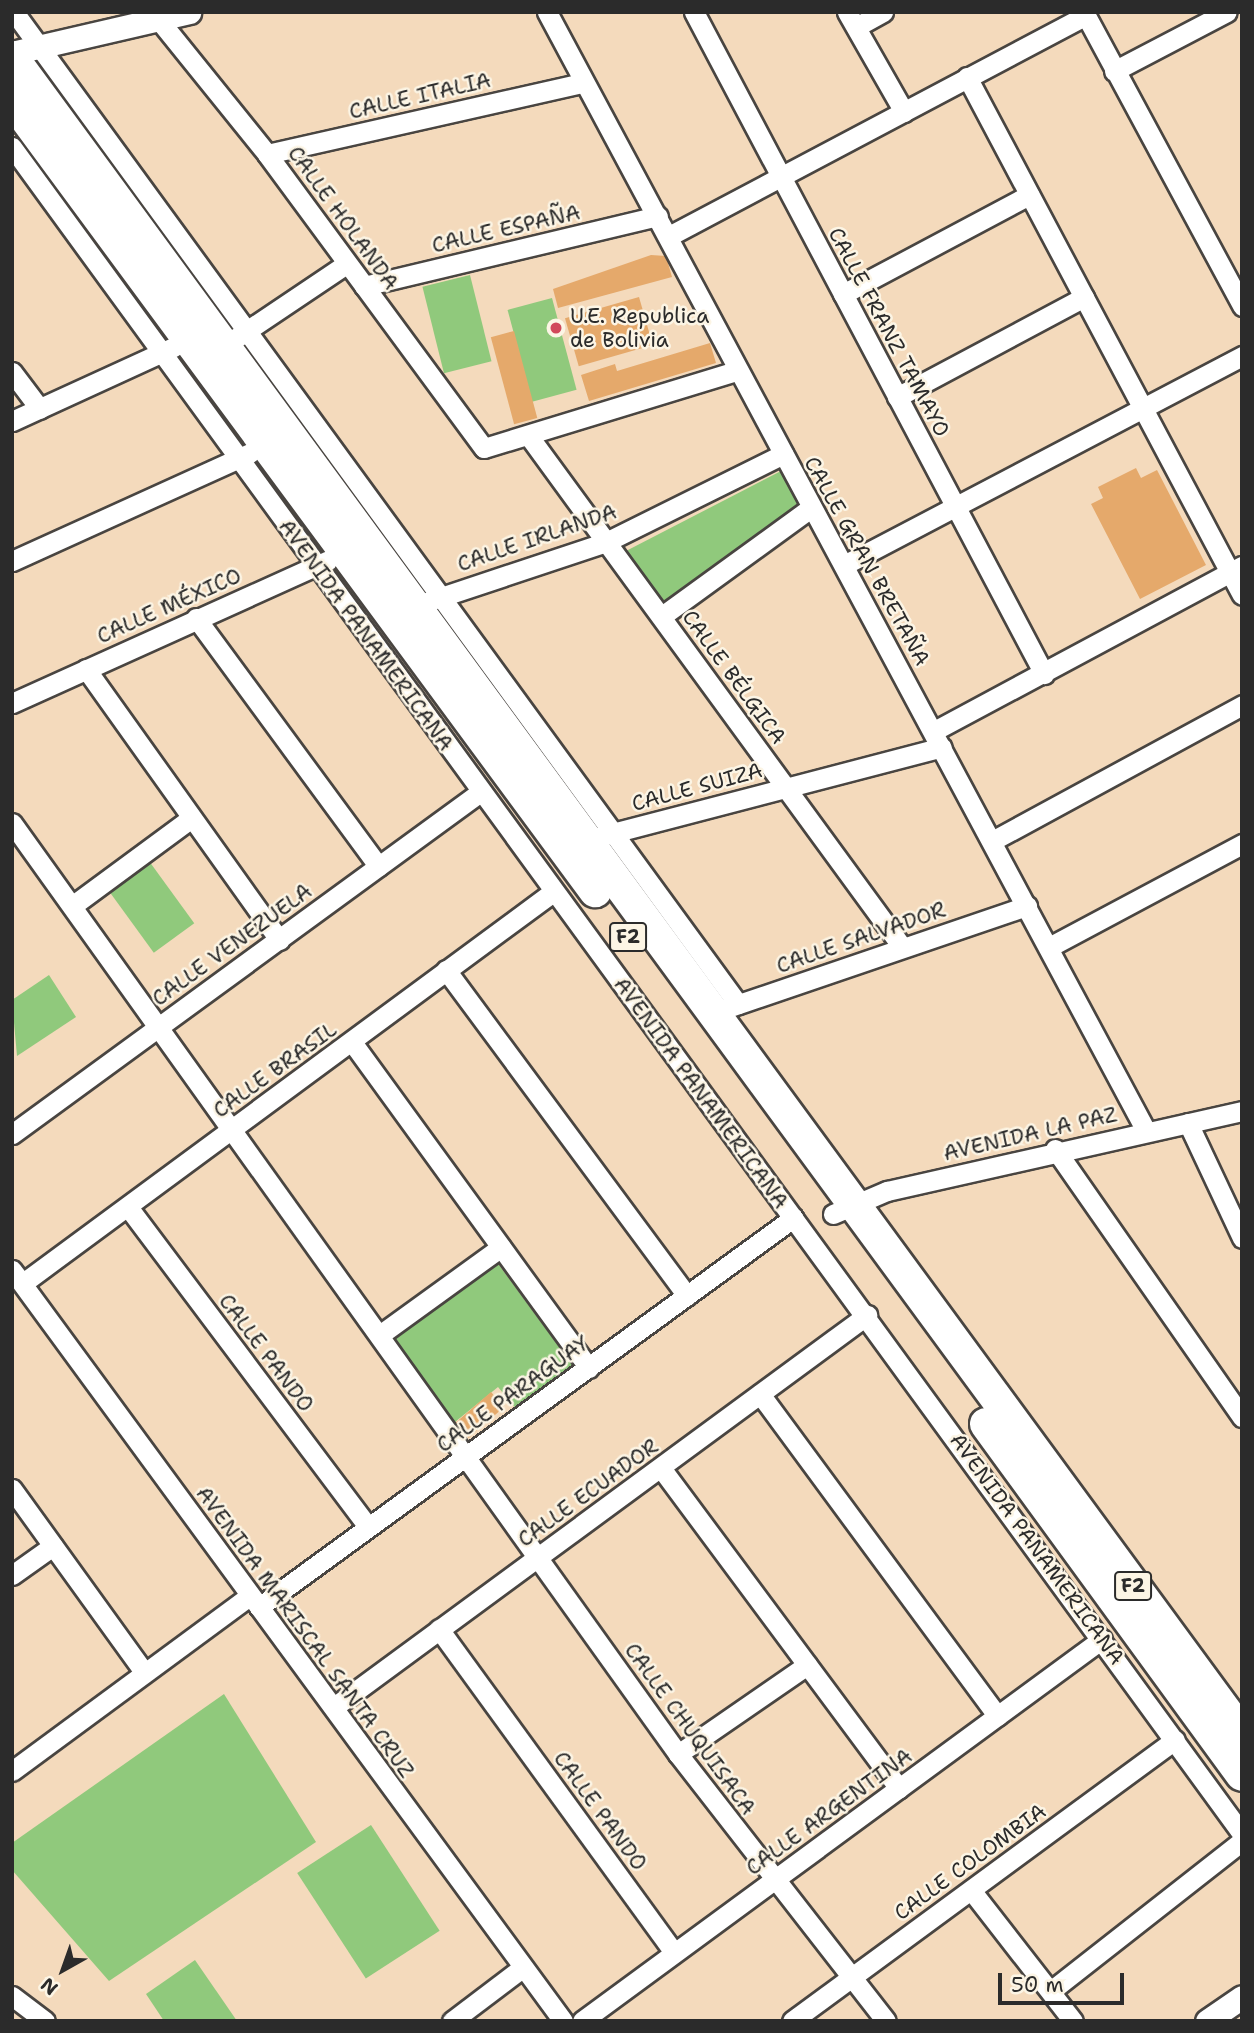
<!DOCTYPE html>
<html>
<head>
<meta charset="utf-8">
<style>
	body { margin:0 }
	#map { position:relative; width:1254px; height:2033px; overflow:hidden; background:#f4dabc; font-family:"Shantell Sans",sans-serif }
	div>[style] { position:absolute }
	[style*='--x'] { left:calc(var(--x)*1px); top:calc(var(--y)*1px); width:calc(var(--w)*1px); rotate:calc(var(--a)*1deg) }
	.green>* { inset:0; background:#90c97c; transform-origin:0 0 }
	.building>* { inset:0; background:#e5a96b; transform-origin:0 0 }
	.roads { filter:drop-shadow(2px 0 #494541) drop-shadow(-2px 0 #494541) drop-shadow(0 2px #494541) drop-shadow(0 -2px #494541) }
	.minor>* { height:19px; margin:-9.5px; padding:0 9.5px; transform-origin:9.5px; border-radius:9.5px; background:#fff }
	.tertiary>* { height:23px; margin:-11.5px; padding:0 11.5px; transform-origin:11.5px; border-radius:11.5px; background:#fff }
	.trunk>* { height:32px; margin:-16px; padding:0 16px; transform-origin:16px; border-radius:16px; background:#fff }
	.dots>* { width:19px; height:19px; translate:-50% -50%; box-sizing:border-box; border:4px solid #fcf5e5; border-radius:50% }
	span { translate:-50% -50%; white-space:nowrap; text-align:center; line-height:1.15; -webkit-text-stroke:5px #fcf5e5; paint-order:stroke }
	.shield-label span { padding:2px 5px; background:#fcf5e5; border:2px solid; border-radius:5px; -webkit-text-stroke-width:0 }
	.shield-label { font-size:19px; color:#2b2b2b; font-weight:700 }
	.street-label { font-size:21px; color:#2b2b2b }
	.poi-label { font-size:21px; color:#2b2b2b }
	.left { translate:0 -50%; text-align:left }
	.frame { position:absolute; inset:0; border:14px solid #2b2b2b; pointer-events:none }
	.north { position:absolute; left:28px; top:1935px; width:70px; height:70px; -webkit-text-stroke:5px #fcf5e5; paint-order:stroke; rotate:220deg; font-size:19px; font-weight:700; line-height:28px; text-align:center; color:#2b2b2b }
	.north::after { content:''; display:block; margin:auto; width:24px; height:32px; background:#2b2b2b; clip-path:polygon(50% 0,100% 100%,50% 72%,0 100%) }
	.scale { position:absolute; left:998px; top:1973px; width:126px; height:32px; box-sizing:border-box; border:4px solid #2b2b2b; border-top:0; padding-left:9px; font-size:21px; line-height:24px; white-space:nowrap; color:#2b2b2b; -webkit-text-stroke:5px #fcf5e5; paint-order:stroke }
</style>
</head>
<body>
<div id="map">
	<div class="green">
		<i style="left:470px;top:275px;width:89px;height:49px;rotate:76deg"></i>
		<i style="left:552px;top:298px;width:95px;height:46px;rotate:75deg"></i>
		<i style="clip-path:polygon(781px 471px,801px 509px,667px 607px,626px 551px)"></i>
		<i style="left:149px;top:861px;width:77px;height:50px;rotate:54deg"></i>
		<i style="clip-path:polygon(49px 975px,76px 1017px,17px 1056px,12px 1000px)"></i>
		<i style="clip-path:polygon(496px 1261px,576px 1370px,517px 1410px,498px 1387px,455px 1422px,391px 1337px)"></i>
		<i style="clip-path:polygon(224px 1694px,316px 1842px,109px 1981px,12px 1870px,12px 1843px)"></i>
		<i style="left:371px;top:1825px;width:126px;height:88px;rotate:57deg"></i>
		<i style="clip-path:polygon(195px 1960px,237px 2021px,164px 2021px,146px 1994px)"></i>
	</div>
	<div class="building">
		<i style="clip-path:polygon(651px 255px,666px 256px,672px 277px,558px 308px,553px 289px)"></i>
		<i style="left:639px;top:297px;width:50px;height:77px;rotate:74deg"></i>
		<i style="left:514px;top:331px;width:90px;height:24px;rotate:75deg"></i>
		<i style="clip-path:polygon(710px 343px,716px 363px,589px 401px,581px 375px,615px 364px,617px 371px)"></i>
		<i style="clip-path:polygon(1136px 468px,1141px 478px,1157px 470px,1206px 565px,1140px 599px,1091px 504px,1103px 498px,1098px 487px)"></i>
		<i style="left:491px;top:1392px;width:20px;height:47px;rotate:49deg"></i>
	</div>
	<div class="roads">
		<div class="minor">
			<i style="--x:14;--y:12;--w:1228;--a:53.88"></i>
			<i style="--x:547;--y:12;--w:1269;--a:61.84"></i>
			<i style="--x:694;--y:12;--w:749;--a:62.13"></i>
			<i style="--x:847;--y:12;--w:115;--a:60.3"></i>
			<i style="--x:1084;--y:12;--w:334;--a:61.7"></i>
			<i style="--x:159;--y:20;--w:172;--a:51.1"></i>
			<i style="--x:267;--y:154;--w:365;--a:53.6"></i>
			<i style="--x:484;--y:448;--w:264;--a:-17"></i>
			<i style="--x:856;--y:27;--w:31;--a:-29"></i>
			<i style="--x:1114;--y:71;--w:127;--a:-27.6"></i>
			<i style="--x:967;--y:77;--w:586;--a:62.04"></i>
			<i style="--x:12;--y:147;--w:2088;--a:53.9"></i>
			<i style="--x:267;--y:154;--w:324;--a:-12.7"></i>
			<i style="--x:669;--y:236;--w:472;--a:-27.9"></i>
			<i style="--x:364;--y:286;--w:302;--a:-13.4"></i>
			<i style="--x:843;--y:294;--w:211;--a:-28"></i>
			<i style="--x:236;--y:338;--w:133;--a:-33.9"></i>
			<i style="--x:12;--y:372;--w:46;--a:52.9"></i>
			<i style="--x:897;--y:397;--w:212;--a:-28.1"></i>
			<i style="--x:12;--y:421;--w:178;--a:-24.6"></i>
			<i style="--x:528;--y:435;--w:634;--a:53.85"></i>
			<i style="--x:12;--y:561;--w:261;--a:-24.4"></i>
			<i style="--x:844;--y:565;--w:450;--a:-27.7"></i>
			<i style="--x:429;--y:601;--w:187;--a:-18.4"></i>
			<i style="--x:606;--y:542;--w:198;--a:-26.4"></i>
			<i style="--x:662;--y:616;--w:185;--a:-36"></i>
			<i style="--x:196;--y:618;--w:308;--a:53.7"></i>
			<i style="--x:86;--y:669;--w:333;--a:54.5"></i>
			<i style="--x:12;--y:703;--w:346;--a:-24.3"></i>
			<i style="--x:934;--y:731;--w:349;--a:-28.2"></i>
			<i style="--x:12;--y:823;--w:1145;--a:54.42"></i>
			<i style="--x:678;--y:1754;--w:338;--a:52.1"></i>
			<i style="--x:601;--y:836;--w:352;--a:-14.6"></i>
			<i style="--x:992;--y:841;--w:285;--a:-28.5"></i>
			<i style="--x:72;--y:906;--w:147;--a:-36.4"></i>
			<i style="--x:1051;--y:946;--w:217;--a:-28.1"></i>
			<i style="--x:446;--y:970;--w:405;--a:53.5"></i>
			<i style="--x:727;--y:1008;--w:317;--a:-18.8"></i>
			<i style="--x:352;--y:1042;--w:403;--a:54"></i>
			<i style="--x:1188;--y:1123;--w:127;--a:64.8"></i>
			<i style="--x:12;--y:1134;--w:578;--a:-36.14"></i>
			<i style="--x:1055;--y:1149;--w:327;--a:55.1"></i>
			<i style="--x:128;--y:1207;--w:400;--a:53.1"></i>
			<i style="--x:833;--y:1214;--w:59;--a:-23.1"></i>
			<i style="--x:887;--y:1191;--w:364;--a:-12.7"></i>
			<i style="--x:12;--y:1270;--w:931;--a:53.73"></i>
			<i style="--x:23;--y:1283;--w:659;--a:-36.42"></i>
			<i style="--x:381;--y:1334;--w:148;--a:-35.9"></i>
			<i style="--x:760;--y:1394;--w:400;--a:53.6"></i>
			<i style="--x:661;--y:1468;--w:399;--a:53.4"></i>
			<i style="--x:12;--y:1489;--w:226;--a:54.2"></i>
			<i style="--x:12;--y:1575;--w:50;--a:-35.3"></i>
			<i style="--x:259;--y:1607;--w:661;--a:-36.07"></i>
			<i style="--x:439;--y:1629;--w:399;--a:54"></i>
			<i style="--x:334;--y:1707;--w:662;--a:-36.33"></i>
			<i style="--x:678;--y:1754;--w:157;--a:-34.6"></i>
			<i style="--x:12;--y:1771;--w:295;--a:-36.4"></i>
			<i style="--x:971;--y:1890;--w:166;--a:52.1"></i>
			<i style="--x:1052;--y:1990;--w:241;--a:-38.1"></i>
			<i style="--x:12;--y:1996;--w:41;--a:37.1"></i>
			<i style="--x:452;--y:2021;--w:88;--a:-37.1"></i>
			<i style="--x:582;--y:2021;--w:645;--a:-36.3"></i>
			<i style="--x:792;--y:2021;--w:475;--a:-36.3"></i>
		</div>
		<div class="tertiary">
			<i style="--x:12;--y:53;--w:182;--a:-13"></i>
			<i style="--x:1207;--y:2021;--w:42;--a:-34.4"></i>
		</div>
		<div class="trunk">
			<i style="--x:12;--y:57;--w:2079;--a:53.73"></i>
			<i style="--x:12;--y:100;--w:983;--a:53.61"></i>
			<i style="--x:986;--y:1424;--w:434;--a:53.9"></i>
		</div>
	</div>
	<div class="dots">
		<i style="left:556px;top:328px;background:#d1495b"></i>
	</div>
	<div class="shield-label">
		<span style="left:628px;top:937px">F2</span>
		<span style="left:1133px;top:1586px">F2</span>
	</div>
	<div class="street-label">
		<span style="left:420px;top:96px;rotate:-13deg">CALLE ITALIA</span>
		<span style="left:343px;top:218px;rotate:54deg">CALLE HOLANDA</span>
		<span style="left:506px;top:229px;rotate:-13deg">CALLE ESPAÑA</span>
		<span style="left:889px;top:332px;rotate:62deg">CALLE FRANZ TAMAYO</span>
		<span style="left:537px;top:538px;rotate:-19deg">CALLE IRLANDA</span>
		<span style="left:867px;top:561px;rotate:61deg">CALLE GRAN BRETAÑA</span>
		<span style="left:169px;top:606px;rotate:-24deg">CALLE MÉXICO</span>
		<span style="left:366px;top:635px;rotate:54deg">AVENIDA PANAMERICANA</span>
		<span style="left:734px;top:677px;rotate:54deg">CALLE BÉLGICA</span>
		<span style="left:697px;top:787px;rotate:-15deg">CALLE SUIZA</span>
		<span style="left:861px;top:938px;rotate:-19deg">CALLE SALVADOR</span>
		<span style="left:232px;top:945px;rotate:-36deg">CALLE VENEZUELA</span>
		<span style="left:275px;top:1070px;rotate:-36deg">CALLE BRASIL</span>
		<span style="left:701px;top:1093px;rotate:54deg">AVENIDA PANAMERICANA</span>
		<span style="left:1030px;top:1134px;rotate:-13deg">AVENIDA LA PAZ</span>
		<span style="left:266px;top:1353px;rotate:53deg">CALLE PANDO</span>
		<span style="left:513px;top:1394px;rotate:-36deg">CALLE PARAGUAY</span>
		<span style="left:588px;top:1493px;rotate:-36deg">CALLE ECUADOR</span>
		<span style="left:1037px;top:1549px;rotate:54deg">AVENIDA PANAMERICANA</span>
		<span style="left:305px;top:1632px;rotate:54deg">AVENIDA MARISCAL SANTA CRUZ</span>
		<span style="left:690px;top:1729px;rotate:54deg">CALLE CHUQUISACA</span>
		<span style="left:600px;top:1811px;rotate:54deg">CALLE PANDO</span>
		<span style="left:829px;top:1812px;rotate:-36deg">CALLE ARGENTINA</span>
		<span style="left:970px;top:1862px;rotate:-36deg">CALLE COLOMBIA</span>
	</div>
	<div class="poi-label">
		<span class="left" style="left:570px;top:328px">U.E. Republica<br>de Bolivia</span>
	</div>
	<div class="frame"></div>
	<div class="north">N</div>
	<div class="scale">50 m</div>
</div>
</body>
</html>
